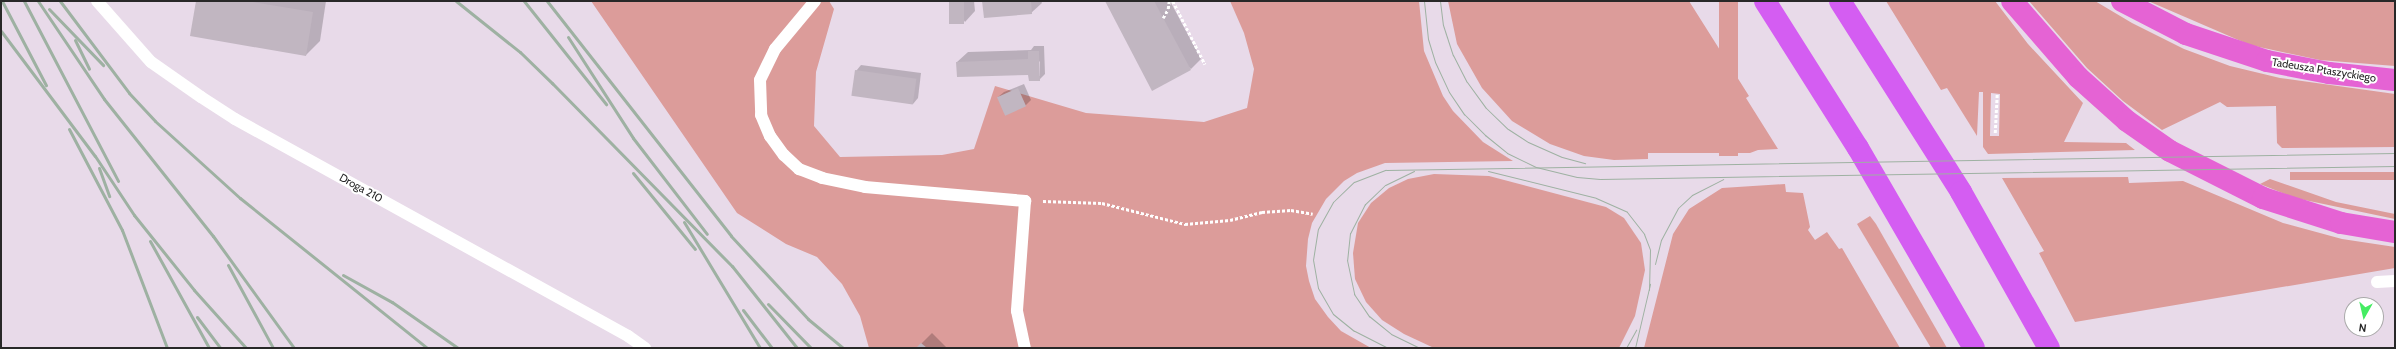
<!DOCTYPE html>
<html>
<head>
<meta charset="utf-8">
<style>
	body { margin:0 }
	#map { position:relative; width:2396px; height:349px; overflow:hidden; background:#e8dae9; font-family:Cabin,sans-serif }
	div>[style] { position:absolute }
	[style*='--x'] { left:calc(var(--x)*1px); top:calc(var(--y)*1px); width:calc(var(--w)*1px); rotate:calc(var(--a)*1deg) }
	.green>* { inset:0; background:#dc9c9a; transform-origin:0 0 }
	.shadow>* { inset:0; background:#0003 }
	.building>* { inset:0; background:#c1b6c1; transform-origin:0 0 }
	.path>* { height:2.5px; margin-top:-1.25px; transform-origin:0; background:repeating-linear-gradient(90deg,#fff 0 3px,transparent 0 5px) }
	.lane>* { height:12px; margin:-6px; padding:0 6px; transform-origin:6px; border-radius:6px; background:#fff }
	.primary>* { height:22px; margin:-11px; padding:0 11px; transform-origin:11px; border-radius:11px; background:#e563d4 }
	.highway>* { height:22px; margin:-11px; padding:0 11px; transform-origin:11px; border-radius:11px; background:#d45df2 }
	.tram>* { height:1px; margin:-0.5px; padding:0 0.5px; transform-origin:0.5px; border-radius:0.5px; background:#9eb1a2 }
	.rail>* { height:3px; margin:-1.5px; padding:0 1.5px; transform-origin:1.5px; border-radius:1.5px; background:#9eb1a2 }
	span { translate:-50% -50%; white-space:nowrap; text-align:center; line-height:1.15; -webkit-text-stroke:4px #fff; paint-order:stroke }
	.street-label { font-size:11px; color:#282828 }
	.frame { position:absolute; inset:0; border:2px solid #282828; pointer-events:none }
	.north { position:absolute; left:2344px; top:297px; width:40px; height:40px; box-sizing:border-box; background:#fff; border:1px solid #a9a9a9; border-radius:50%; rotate:188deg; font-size:11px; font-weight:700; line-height:16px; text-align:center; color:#282828 }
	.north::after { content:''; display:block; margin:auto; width:14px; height:18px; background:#45ec63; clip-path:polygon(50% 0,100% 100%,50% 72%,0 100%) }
</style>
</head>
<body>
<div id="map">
	<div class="green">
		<i style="clip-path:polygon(591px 1px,829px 1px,834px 9px,816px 72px,814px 126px,840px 157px,942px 155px,974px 149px,995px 86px,1086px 113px,1204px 122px,1247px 108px,1254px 69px,1244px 33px,1230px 1px,1419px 1px,1424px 51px,1443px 96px,1453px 111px,1483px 142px,1513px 161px,1385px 163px,1357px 173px,1344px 181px,1326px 199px,1312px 223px,1308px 239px,1306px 266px,1309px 281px,1315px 299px,1328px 317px,1341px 331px,1371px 348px,869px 348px,860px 316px,842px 284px,817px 257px,786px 244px,737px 213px)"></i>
		<i style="clip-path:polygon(1448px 1px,1689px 1px,1749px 96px,1746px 98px,1778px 149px,1758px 150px,1750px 153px,1648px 153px,1648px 159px,1614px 160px,1584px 156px,1550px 144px,1512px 121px,1482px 88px,1457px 44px)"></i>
		<i style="left:1719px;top:1px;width:19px;height:155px"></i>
		<i style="clip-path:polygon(evenodd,1886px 1px,1995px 1px,2028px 44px,2083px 103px,2064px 142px,2126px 143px,2135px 150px,1988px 154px,1983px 147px,1983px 92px,1979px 92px,1977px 136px,1947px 88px,1941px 90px,1886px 1px,1991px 93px,2000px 94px,1999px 136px,1990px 136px,1991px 93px)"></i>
		<i style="clip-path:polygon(2029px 1px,2095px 1px,2132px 23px,2184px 49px,2230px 66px,2280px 78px,2395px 94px,2395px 147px,2282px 148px,2277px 143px,2276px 106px,2227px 107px,2220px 102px,2162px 130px,2123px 101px,2087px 68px)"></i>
		<i style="clip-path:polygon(2148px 1px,2395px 1px,2395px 66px,2320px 60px,2250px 45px)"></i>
		<i style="left:2395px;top:172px;width:8px;height:105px;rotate:90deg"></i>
		<i style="clip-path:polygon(1434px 174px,1489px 176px,1606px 207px,1624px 218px,1641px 243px,1645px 270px,1635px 316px,1619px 348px,1434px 348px,1404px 334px,1382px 320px,1366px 302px,1355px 279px,1353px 253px,1358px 223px,1371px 203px,1389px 188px,1408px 179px)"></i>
		<i style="clip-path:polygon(2128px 177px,2129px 183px,2183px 181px,2283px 223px,2342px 239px,2395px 247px,2395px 268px,2075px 322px,2039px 253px,2044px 251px,2002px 178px)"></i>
		<i style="clip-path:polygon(2270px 179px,2336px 202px,2395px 214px,2395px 219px,2295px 198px,2260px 184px)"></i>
		<i style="clip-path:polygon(1785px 184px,1786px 192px,1803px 193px,1810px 227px,1808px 230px,1815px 240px,1827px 232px,1839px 249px,1842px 248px,1900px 348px,1644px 348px,1673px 234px,1689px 209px,1722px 188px)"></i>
		<i style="clip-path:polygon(1870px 216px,1876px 224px,1947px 348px,1931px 348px,1857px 224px)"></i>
	</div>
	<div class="shadow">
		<i style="clip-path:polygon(197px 1px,326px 1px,320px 41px,306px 55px)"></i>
		<i style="clip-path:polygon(950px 1px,974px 1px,975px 11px,965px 22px)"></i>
		<i style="clip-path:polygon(983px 1px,1041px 1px,1042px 3px,1031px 13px)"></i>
		<i style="clip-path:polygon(1106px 1px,1170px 1px,1201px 59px,1191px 69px)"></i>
		<i style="clip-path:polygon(evenodd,1034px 46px,1044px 46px,1045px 74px,1039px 80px,1030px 72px,957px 62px,968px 52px,1031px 50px,1034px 46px,1040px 61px,1040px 76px,1038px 76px,1038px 63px,1040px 61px)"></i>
		<i style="clip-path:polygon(861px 65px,921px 73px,918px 98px,913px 104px,856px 71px)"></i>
		<i style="clip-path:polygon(1024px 84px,1031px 100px,1025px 106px,998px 97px,1004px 92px)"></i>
		<i style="clip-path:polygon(932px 333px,947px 348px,917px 348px)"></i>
	</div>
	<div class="building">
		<i style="clip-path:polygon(196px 1px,247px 1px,313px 12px,306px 56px,190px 36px)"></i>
		<i style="left:949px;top:1px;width:15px;height:23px"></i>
		<i style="clip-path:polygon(982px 1px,1031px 1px,1032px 14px,984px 18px)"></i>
		<i style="clip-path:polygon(1105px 1px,1154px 1px,1191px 70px,1152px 91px)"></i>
		<i style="clip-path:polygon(1028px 51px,1039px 51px,1040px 81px,1029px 81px,1028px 75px,957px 77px,956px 62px,1028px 59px)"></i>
		<i style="left:855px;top:70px;width:62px;height:26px;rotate:8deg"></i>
		<i style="left:1018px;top:88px;width:20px;height:23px;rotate:66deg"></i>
		<i style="clip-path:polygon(921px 343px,927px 348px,916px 348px)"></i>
	</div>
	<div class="path">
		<i style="--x:1173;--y:1;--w:71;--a:63.1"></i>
		<i style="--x:1163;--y:18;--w:10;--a:-61"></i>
		<i style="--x:1168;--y:9;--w:8;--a:-83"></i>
		<i style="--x:1995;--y:133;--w:40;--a:-87.1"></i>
		<i style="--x:1043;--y:201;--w:59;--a:1.9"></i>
		<i style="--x:1102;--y:203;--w:86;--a:14.2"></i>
		<i style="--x:1185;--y:224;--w:45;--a:-5.1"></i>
		<i style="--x:1230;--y:220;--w:33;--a:-14"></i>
		<i style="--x:1262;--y:212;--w:29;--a:-4"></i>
		<i style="--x:1291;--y:210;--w:22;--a:10"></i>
	</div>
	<div class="lane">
		<i style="--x:97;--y:1;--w:81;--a:48.5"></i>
		<i style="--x:151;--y:62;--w:61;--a:35"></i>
		<i style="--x:201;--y:97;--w:40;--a:32.9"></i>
		<i style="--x:235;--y:119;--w:449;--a:28.9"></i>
		<i style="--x:628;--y:336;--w:21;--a:35"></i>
		<i style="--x:815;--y:1;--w:62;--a:129.8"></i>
		<i style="--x:775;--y:49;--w:34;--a:116"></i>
		<i style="--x:760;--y:80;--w:35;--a:88"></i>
		<i style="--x:761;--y:115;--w:23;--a:67"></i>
		<i style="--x:770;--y:136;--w:24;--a:54"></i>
		<i style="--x:784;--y:155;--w:21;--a:43"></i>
		<i style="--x:799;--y:169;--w:25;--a:21"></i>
		<i style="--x:822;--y:178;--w:44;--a:11.8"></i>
		<i style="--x:865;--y:187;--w:161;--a:5"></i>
		<i style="--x:1025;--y:201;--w:110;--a:94.2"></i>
		<i style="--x:1017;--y:311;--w:38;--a:78"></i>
		<i style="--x:2377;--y:282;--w:18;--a:-3"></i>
	</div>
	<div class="primary">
		<i style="--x:2012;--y:1;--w:101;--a:49"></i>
		<i style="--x:2078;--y:77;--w:66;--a:41.9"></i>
		<i style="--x:2127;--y:121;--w:52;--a:34.9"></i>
		<i style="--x:2170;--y:151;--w:104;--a:26.8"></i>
		<i style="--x:2263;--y:198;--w:82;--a:17.8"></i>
		<i style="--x:2341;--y:223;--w:55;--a:9.5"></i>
		<i style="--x:2122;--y:1;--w:72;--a:27.3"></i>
		<i style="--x:2186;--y:34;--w:85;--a:18.4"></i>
		<i style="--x:2267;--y:61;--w:63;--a:11"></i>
		<i style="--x:2329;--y:73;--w:66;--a:6.1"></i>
	</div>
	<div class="highway">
		<i style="--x:1765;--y:1;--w:174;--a:57.7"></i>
		<i style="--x:1858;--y:148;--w:231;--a:59.9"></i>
		<i style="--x:1840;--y:1;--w:226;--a:57.6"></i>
		<i style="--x:1961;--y:192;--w:179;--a:60.6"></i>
	</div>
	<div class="tram">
		<i style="--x:1424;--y:1;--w:38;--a:84"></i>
		<i style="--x:1428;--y:39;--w:24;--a:73"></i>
		<i style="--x:1435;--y:62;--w:33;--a:65"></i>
		<i style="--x:1449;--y:92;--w:27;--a:56"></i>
		<i style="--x:1464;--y:114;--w:30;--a:45"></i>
		<i style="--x:1485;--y:135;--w:28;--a:39"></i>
		<i style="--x:1507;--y:153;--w:32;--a:26"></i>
		<i style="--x:1536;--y:167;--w:42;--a:13.7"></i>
		<i style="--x:1577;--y:177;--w:23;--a:5"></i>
		<i style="--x:1600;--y:179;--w:795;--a:-0.94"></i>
		<i style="--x:1440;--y:1;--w:24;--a:83"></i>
		<i style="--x:1443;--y:25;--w:32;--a:72"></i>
		<i style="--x:1453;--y:55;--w:30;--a:63"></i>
		<i style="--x:1467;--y:82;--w:32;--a:54"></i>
		<i style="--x:1486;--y:108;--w:30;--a:44"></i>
		<i style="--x:1508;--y:129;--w:24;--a:33"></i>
		<i style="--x:1528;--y:142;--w:37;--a:24"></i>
		<i style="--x:1562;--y:157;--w:24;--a:15"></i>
		<i style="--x:1414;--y:171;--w:32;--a:154"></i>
		<i style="--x:1385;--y:185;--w:28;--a:136"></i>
		<i style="--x:1365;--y:204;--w:33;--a:117"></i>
		<i style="--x:1350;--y:233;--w:27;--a:96"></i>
		<i style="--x:1347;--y:260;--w:35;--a:78"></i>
		<i style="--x:1354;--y:294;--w:27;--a:56"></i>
		<i style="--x:1369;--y:316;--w:28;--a:39"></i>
		<i style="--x:1391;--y:334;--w:32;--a:26"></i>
		<i style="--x:1488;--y:171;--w:111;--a:14"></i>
		<i style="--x:1596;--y:198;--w:34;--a:24"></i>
		<i style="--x:1627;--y:212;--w:28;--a:52"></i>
		<i style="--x:1644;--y:234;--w:17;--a:69"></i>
		<i style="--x:1650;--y:250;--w:40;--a:91.4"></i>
		<i style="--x:1655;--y:264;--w:25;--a:-76"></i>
		<i style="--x:1661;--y:240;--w:36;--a:-62"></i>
		<i style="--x:1678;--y:208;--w:19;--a:-43"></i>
		<i style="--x:1692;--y:195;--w:35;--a:-27"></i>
		<i style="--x:1388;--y:348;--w:38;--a:-153"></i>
		<i style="--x:1354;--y:331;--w:27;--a:-141"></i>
		<i style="--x:1333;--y:314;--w:30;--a:-120"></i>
		<i style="--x:1318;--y:288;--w:28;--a:-100"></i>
		<i style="--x:1313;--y:260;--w:31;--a:-81"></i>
		<i style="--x:1318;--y:229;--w:31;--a:-61"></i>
		<i style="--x:1333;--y:202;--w:29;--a:-44"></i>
		<i style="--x:1354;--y:182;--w:34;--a:-21"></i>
		<i style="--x:1386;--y:170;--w:1009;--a:-0.97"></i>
		<i style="--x:1626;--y:348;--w:21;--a:-61"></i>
		<i style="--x:1635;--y:348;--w:66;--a:-76.8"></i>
	</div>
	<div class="rail">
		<i style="--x:2;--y:1;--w:95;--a:62.4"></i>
		<i style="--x:24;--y:1;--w:203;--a:62.4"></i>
		<i style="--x:38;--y:1;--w:118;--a:56"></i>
		<i style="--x:104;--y:99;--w:175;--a:51.5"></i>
		<i style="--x:213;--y:236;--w:138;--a:54.1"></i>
		<i style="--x:60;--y:1;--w:115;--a:53.1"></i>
		<i style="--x:129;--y:93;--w:38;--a:47"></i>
		<i style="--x:155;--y:121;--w:115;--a:42.2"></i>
		<i style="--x:240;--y:198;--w:240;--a:38.7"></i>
		<i style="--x:456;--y:1;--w:82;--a:38.6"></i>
		<i style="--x:520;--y:52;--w:45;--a:44.1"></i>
		<i style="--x:552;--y:83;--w:257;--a:45.5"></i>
		<i style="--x:732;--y:266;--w:105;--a:51.6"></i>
		<i style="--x:524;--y:1;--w:132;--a:51.5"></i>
		<i style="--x:547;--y:1;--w:298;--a:51.9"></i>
		<i style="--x:731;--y:236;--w:113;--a:47.1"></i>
		<i style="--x:808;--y:319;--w:45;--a:39.6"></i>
		<i style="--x:49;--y:9;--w:78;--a:46"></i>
		<i style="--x:1;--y:31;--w:156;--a:53.1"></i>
		<i style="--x:95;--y:156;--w:71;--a:56.5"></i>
		<i style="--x:134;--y:215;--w:96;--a:51.3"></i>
		<i style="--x:194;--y:290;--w:78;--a:48.1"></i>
		<i style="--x:568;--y:37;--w:120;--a:57.2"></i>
		<i style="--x:633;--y:138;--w:121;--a:52.4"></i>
		<i style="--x:75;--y:40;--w:32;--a:64"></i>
		<i style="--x:69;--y:129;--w:114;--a:62.3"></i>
		<i style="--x:122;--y:230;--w:126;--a:69.1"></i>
		<i style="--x:99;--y:168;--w:30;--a:70"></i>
		<i style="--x:633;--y:173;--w:98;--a:50.8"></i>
		<i style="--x:684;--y:222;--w:147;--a:58.9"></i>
		<i style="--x:150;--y:241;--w:122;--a:61.1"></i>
		<i style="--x:228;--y:265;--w:94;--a:61.5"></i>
		<i style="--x:343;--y:275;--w:56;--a:28.9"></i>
		<i style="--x:392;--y:302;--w:80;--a:34.9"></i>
		<i style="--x:768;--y:304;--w:62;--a:45.7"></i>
		<i style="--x:743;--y:310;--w:48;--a:52.7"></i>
		<i style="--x:197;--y:317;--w:39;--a:53"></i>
	</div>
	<div class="street-label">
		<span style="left:2324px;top:70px;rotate:9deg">Tadeusza Ptaszyckiego</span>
		<span style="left:361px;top:188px;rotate:29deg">Droga 210</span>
	</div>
	<div class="frame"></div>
	<div class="north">N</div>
</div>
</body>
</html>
